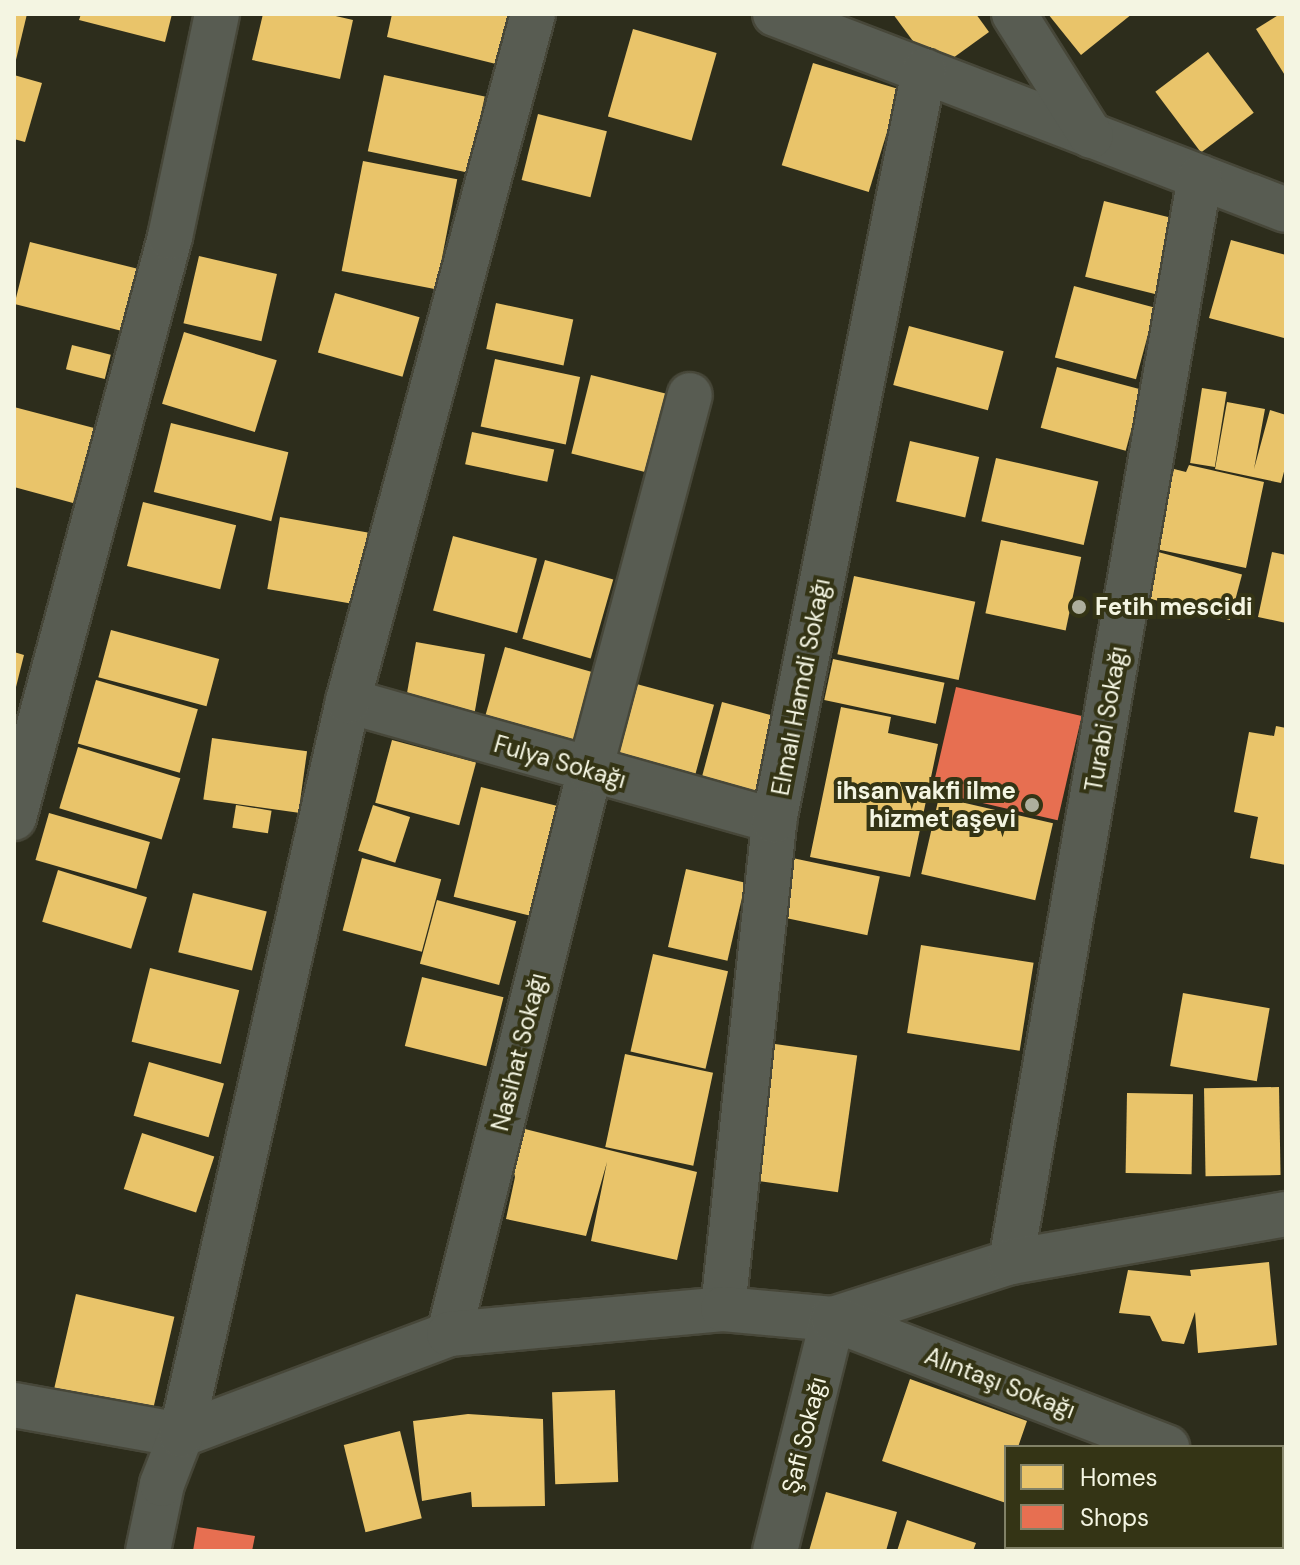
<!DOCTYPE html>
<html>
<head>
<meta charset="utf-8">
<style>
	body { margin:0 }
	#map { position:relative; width:1300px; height:1565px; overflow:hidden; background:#2d2d1c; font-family:"DM Sans",sans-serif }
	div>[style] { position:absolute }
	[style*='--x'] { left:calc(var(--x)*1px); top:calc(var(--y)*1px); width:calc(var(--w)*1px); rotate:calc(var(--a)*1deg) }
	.homes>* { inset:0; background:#e9c46a; transform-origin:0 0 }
	.shops>* { inset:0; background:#e76f51; transform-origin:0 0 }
	.roads { filter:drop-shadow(2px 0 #474739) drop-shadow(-2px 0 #474739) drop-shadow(0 2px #474739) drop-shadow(0 -2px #474739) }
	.minor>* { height:44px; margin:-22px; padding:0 22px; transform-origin:22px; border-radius:22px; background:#585c52 }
	.dots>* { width:22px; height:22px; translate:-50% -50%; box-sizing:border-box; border:4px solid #343415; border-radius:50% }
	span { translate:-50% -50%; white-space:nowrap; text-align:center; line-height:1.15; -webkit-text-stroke:8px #343415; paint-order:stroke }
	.poi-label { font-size:24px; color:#f4f5e2; font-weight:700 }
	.left { translate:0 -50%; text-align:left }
	.right { translate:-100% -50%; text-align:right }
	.street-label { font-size:24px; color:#f4f5e2 }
	.frame { position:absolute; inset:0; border:16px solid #f4f5e2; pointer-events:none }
	.legend { position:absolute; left:1004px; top:1445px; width:280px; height:104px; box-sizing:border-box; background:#343415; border:2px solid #818167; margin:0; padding:10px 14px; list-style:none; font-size:24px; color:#f4f5e2 }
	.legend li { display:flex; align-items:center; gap:16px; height:40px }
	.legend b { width:40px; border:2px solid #818167 }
</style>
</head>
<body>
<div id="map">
	<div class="homes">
		<i style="clip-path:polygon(14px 14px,27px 14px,15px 64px,14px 64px)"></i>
		<i style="clip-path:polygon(81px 14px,172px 14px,165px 42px,79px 20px)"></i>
		<i style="clip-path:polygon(263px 14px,327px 14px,353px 20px,340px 79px,252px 60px)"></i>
		<i style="clip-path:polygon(392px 14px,508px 14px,496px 64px,387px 37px)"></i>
		<i style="clip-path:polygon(893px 14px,976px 14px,989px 32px,935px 71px)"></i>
		<i style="clip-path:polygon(1048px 14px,1132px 14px,1081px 55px)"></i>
		<i style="clip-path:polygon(1280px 14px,1286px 14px,1286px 77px,1256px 29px)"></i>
		<i style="left:633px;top:29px;width:87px;height:91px;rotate:16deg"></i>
		<i style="left:1208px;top:52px;width:76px;height:66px;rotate:53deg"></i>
		<i style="left:813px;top:63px;width:91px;height:107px;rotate:17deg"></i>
		<i style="clip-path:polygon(14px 75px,42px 83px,25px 142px,14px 139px)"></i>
		<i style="left:384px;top:75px;width:103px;height:78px;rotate:12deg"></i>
		<i style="left:538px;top:114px;width:71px;height:68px;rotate:14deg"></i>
		<i style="left:363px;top:161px;width:96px;height:112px;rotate:11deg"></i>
		<i style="left:1104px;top:201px;width:73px;height:78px;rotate:14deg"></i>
		<i style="clip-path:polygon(1231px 240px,1286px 255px,1284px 338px,1209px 318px)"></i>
		<i style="left:30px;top:242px;width:114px;height:64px;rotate:14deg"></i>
		<i style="left:199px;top:256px;width:80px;height:69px;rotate:13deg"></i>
		<i style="left:1074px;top:286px;width:84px;height:74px;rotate:15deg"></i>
		<i style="left:335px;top:293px;width:88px;height:62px;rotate:16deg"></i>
		<i style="left:496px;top:303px;width:79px;height:47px;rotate:12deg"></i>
		<i style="left:909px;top:326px;width:98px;height:61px;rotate:15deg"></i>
		<i style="left:184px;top:332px;width:97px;height:75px;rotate:17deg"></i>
		<i style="left:72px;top:345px;width:40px;height:25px;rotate:14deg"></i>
		<i style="left:495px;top:359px;width:87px;height:69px;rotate:12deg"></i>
		<i style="left:1057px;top:367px;width:88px;height:63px;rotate:15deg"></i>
		<i style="left:591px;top:375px;width:85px;height:81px;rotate:14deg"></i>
		<i style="left:1202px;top:388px;width:25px;height:76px;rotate:9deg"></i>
		<i style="clip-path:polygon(1227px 402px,1265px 409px,1254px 469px,1270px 410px,1286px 415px,1286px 464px,1281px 483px,1215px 469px)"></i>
		<i style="clip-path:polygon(14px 407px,94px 428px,73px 503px,14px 487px)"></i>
		<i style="left:171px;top:423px;width:121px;height:71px;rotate:14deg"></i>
		<i style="left:472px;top:432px;width:84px;height:33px;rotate:12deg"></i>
		<i style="left:910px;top:441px;width:71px;height:62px;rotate:13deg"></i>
		<i style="left:996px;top:458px;width:105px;height:65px;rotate:13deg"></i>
		<i style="clip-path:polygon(1189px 465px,1264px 482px,1246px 568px,1156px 549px,1174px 469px,1186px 472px)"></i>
		<i style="left:143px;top:502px;width:96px;height:66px;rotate:14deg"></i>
		<i style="left:280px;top:517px;width:89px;height:73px;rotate:10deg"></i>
		<i style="left:453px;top:536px;width:87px;height:77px;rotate:15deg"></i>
		<i style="left:1001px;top:540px;width:82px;height:75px;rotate:12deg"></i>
		<i style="left:1158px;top:552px;width:87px;height:47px;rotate:15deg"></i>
		<i style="clip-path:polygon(1272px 552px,1286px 555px,1286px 623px,1258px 617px)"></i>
		<i style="left:545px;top:560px;width:71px;height:82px;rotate:16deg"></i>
		<i style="left:854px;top:576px;width:124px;height:80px;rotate:12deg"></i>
		<i style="left:111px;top:630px;width:112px;height:49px;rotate:15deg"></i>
		<i style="left:416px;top:642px;width:70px;height:60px;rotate:10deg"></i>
		<i style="left:505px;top:647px;width:95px;height:87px;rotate:16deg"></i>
		<i style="clip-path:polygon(14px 652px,24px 655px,15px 691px,14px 691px)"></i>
		<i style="left:833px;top:659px;width:114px;height:42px;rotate:12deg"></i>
		<i style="left:96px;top:680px;width:106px;height:66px;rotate:16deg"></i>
		<i style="left:629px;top:682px;width:88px;height:83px;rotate:15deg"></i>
		<i style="left:722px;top:702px;width:60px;height:94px;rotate:15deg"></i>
		<i style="clip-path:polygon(841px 707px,891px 717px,888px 733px,938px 744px,910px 877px,810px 857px)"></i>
		<i style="clip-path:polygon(1276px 726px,1286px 728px,1286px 865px,1250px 858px,1258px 817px,1234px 812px,1249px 732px,1274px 736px)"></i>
		<i style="left:212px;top:738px;width:96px;height:62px;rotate:8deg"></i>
		<i style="left:392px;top:740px;width:87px;height:65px;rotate:15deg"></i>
		<i style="left:78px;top:747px;width:107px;height:64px;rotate:17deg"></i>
		<i style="left:481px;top:787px;width:82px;height:113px;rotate:14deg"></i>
		<i style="left:939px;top:797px;width:117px;height:79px;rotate:13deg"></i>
		<i style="left:236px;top:805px;width:36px;height:23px;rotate:9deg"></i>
		<i style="left:373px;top:805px;width:39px;height:48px;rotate:18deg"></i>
		<i style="left:49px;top:813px;width:105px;height:49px;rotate:16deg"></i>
		<i style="left:783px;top:856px;width:99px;height:60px;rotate:12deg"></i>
		<i style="left:362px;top:858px;width:82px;height:75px;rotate:15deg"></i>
		<i style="left:686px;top:869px;width:61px;height:80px;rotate:13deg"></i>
		<i style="left:58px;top:870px;width:93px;height:54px;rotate:17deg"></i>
		<i style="left:193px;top:893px;width:76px;height:61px;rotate:14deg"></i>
		<i style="left:437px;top:900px;width:82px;height:66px;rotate:15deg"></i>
		<i style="left:921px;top:945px;width:114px;height:89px;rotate:9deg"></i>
		<i style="left:653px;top:954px;width:77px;height:100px;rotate:13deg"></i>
		<i style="left:150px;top:968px;width:92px;height:76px;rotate:14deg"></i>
		<i style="left:422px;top:977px;width:84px;height:71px;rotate:14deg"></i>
		<i style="left:1183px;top:993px;width:88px;height:74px;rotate:10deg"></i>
		<i style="left:775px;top:1044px;width:83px;height:138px;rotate:8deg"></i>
		<i style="left:625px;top:1054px;width:90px;height:95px;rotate:12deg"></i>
		<i style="left:149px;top:1062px;width:78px;height:56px;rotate:16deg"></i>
		<i style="left:1279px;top:1087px;width:88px;height:75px;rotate:89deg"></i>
		<i style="left:1127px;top:1093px;width:66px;height:80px;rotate:1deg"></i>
		<i style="clip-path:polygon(505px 1124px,697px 1172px,677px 1260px,591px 1241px,607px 1162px,586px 1236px,506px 1219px,515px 1177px)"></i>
		<i style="left:142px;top:1133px;width:76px;height:59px;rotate:18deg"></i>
		<i style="clip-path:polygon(1269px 1262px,1277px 1345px,1198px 1353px,1195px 1312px,1184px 1344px,1162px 1341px,1150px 1316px,1119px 1313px,1128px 1270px,1191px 1276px,1190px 1270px)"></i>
		<i style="left:76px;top:1294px;width:101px;height:110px;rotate:13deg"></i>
		<i style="clip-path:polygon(910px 1379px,1027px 1421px,1018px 1447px,1006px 1447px,1006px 1503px,882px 1461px)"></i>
		<i style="left:615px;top:1390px;width:92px;height:63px;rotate:88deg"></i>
		<i style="clip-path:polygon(468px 1414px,543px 1419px,545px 1506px,472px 1507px,471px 1492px,422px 1501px,413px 1421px)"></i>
		<i style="left:400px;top:1431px;width:90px;height:58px;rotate:76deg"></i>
		<i style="clip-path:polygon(826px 1492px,897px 1512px,886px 1551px,809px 1551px)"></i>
		<i style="clip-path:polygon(1282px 1513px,1286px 1515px,1286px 1551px,1224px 1551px,1226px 1547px,1282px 1547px)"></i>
		<i style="clip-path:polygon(907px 1520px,976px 1543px,973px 1551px,897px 1551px)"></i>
	</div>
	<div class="shops">
		<i style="left:956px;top:687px;width:129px;height:107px;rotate:13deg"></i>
		<i style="clip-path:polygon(197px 1527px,255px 1536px,252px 1551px,193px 1551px)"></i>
	</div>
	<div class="roads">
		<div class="minor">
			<i style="--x:775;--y:14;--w:547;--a:20.98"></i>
			<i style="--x:1014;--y:14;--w:144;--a:57.7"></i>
			<i style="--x:348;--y:701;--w:443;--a:15.7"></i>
			<i style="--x:14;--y:818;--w:602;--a:-74.97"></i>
			<i style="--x:170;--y:237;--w:228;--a:-78.1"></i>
			<i style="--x:1011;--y:1262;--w:1101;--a:-80.12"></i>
			<i style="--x:723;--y:1309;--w:491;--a:-84"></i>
			<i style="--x:774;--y:821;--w:765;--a:-78.69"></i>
			<i style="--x:449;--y:1334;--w:581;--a:-75.96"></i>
			<i style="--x:590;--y:770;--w:388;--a:-75.1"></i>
			<i style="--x:14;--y:1405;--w:170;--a:10.2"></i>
			<i style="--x:181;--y:1435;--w:286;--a:-20.6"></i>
			<i style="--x:449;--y:1334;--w:275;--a:-5.2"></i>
			<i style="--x:723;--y:1309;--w:110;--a:5.2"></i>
			<i style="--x:833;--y:1319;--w:187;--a:-17.8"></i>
			<i style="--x:1011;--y:1262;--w:279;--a:-9.9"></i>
			<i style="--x:1282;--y:1491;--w:4;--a:27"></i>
			<i style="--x:148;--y:1551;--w:68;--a:-78.2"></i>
			<i style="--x:162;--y:1484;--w:53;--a:-68.8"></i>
			<i style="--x:181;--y:1435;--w:753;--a:-77.18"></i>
			<i style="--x:348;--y:701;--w:711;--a:-74.93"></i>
			<i style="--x:775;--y:1551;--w:239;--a:-76"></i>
			<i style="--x:833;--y:1319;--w:358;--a:21"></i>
		</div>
	</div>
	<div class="dots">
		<i style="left:1079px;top:607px;background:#aeaf9d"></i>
		<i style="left:1032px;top:805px;background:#aeaf9d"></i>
	</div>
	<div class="poi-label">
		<span class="left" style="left:1095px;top:607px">Fetih mescidi</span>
		<span class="right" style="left:1016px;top:805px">ihsan vakfi ilme<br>hizmet aşevi</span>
	</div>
	<div class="street-label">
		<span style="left:801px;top:687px;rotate:-79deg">Elmalı Hamdi Sokağı</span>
		<span style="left:1106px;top:719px;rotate:-80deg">Turabi Sokağı</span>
		<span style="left:560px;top:762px;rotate:16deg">Fulya Sokağı</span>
		<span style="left:519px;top:1052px;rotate:-76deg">Nasihat Sokağı</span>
		<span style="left:1000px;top:1383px;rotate:21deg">Alıntaşı Sokağı</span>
		<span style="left:804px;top:1435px;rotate:-76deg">Şafi Sokağı</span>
	</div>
	<div class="frame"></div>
	<ul class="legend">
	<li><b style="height:22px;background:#e9c46a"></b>Homes</li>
	<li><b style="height:22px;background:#e76f51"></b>Shops</li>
	</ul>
</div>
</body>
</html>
